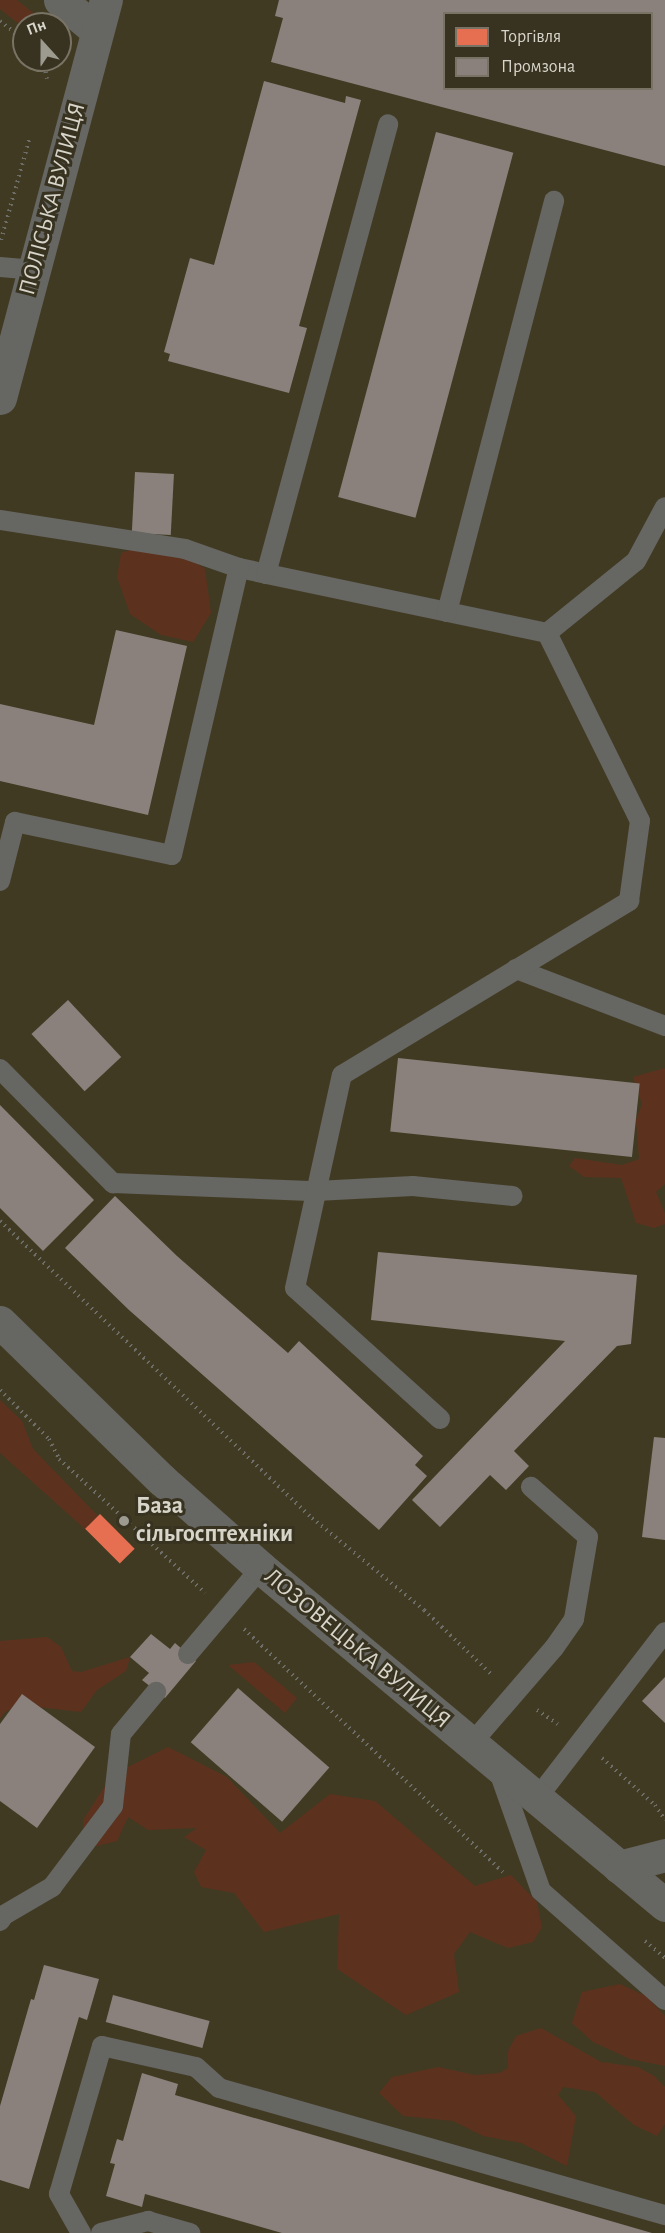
<!DOCTYPE html>
<html>
<head>
<meta charset="utf-8">
<style>
	body { margin:0 }
	#map { position:relative; width:665px; height:2233px; overflow:hidden; background:#323026; font-family:"Alegreya Sans",sans-serif }
	div>[style] { position:absolute }
	[style*='--x'] { left:calc(var(--x)*1px); top:calc(var(--y)*1px); width:calc(var(--w)*1px); rotate:calc(var(--a)*1deg) }
	.built>* { inset:0; background:#413a23 }
	.green>* { inset:0; background:#5c321e }
	.shops>* { inset:0; background:#e76f51; transform-origin:0 0 }
	.industry>* { inset:0; background:#8a817c; transform-origin:0 0 }
	.path>* { height:4px; margin-top:-2px; transform-origin:0; background:repeating-linear-gradient(90deg,#6e6e69 0 1.5px,transparent 0 6px) }
	.service>* { height:20px; margin:-10px; padding:0 10px; transform-origin:10px; border-radius:10px; background:#666662 }
	.minor>* { height:33px; margin:-16.5px; padding:0 16.5px; transform-origin:16.5px; border-radius:16.5px; background:#666662 }
	.dots>* { width:16px; height:16px; translate:-50% -50%; box-sizing:border-box; border:3px solid #383320; border-radius:50% }
	span { translate:-50% -50%; white-space:nowrap; text-align:center; line-height:1.15; -webkit-text-stroke:6px #383320; paint-order:stroke }
	.street-label { font-size:24px; color:#d7d4c9 }
	.poi-label { font-size:24px; color:#d7d4c9; font-weight:700 }
	.left { translate:0 -50%; text-align:left }
	.legend { position:absolute; left:443px; top:12px; width:210px; height:78px; box-sizing:border-box; background:#383320; border:2px solid #787364; margin:0; padding:8px 10px; list-style:none; font-size:18px; color:#d7d4c9 }
	.legend li { display:flex; align-items:center; gap:12px; height:30px }
	.legend b { width:30px; border:2px solid #787364 }
	.north { position:absolute; left:12px; top:12px; width:60px; height:60px; box-sizing:border-box; background:#383320; border:2px solid #787364; border-radius:50%; rotate:339deg; font-size:16px; font-weight:700; line-height:24px; text-align:center; color:#d7d4c9 }
	.north::after { content:''; display:block; margin:auto; width:21px; height:27px; background:#9d9b90; clip-path:polygon(50% 0,100% 100%,50% 72%,0 100%) }
</style>
</head>
<body>
<div id="map">
	<div class="built">
		<i style="clip-path:polygon(evenodd,0 0,665px 0,665px 2233px,0 2233px,0 0,444px 14px,652px 14px,652px 88px,444px 88px,444px 14px,0 0,24px 24px,60px 24px,60px 60px,24px 60px,24px 24px)"></i>
	</div>
	<div class="green">
		<i style="clip-path:polygon(0 0,17px 0,47px 24px,24px 24px,24px 28px,0 9px)"></i>
		<i style="clip-path:polygon(151px 543px,180px 552px,205px 569px,211px 613px,193px 642px,161px 635px,130px 614px,117px 577px,121px 553px)"></i>
		<i style="clip-path:polygon(665px 1068px,665px 1184px,656px 1192px,665px 1213px,665px 1224px,654px 1228px,636px 1223px,621px 1178px,584px 1177px,569px 1166px,575px 1158px,622px 1165px,639px 1159px,636px 1120px,642px 1104px,633px 1077px)"></i>
		<i style="clip-path:polygon(0 1400px,22px 1421px,33px 1449px,98px 1516px,85px 1529px,0 1453px)"></i>
		<i style="clip-path:polygon(47px 1637px,61px 1647px,72px 1671px,81px 1672px,130px 1657px,126px 1671px,97px 1690px,81px 1712px,20px 1705px,5px 1712px,0 1719px,0 1641px)"></i>
		<i style="clip-path:polygon(254px 1662px,297px 1698px,285px 1713px,228px 1665px)"></i>
		<i style="clip-path:polygon(168px 1747px,227px 1777px,280px 1833px,330px 1794px,375px 1801px,475px 1886px,511px 1875px,537px 1902px,542px 1927px,533px 1942px,508px 1948px,470px 1932px,454px 1954px,459px 1992px,406px 2015px,337px 1969px,339px 1914px,264px 1932px,234px 1893px,201px 1887px,194px 1872px,206px 1850px,184px 1837px,197px 1828px,148px 1830px,128px 1817px,117px 1841px,93px 1847px,83px 1845px,83px 1820px,112px 1775px)"></i>
		<i style="clip-path:polygon(620px 1984px,646px 1996px,665px 2016px,665px 2066px,630px 2059px,593px 2042px,572px 2023px,582px 1992px)"></i>
		<i style="clip-path:polygon(541px 2028px,601px 2062px,638px 2067px,654px 2076px,665px 2087px,665px 2124px,657px 2136px,634px 2125px,595px 2092px,563px 2087px,558px 2095px,576px 2116px,567px 2166px,521px 2143px,483px 2136px,453px 2121px,403px 2116px,379px 2093px,392px 2077px,438px 2067px,475px 2075px,499px 2073px,508px 2068px,508px 2051px,516px 2036px)"></i>
	</div>
	<div class="shops">
		<i style="left:100px;top:1514px;width:49px;height:21px;rotate:45deg"></i>
	</div>
	<div class="industry">
		<i style="clip-path:polygon(evenodd,279px 0,665px 0,665px 166px,271px 62px,283px 18px,275px 16px,279px 0,444px 14px,652px 14px,652px 88px,444px 88px,444px 14px)"></i>
		<i style="clip-path:polygon(264px 81px,345px 103px,346px 96px,361px 100px,299px 326px,307px 328px,289px 393px,168px 361px,170px 354px,164px 352px,190px 258px,214px 265px)"></i>
		<i style="left:436px;top:132px;width:80px;height:378px;rotate:15deg"></i>
		<i style="left:135px;top:472px;width:39px;height:61px;rotate:3deg"></i>
		<i style="clip-path:polygon(116px 630px,187px 646px,148px 815px,0 781px,0 704px,94px 725px)"></i>
		<i style="left:68px;top:1000px;width:78px;height:50px;rotate:47deg"></i>
		<i style="left:398px;top:1058px;width:243px;height:74px;rotate:6deg"></i>
		<i style="clip-path:polygon(0 1105px,94px 1200px,43px 1251px,0 1208px)"></i>
		<i style="clip-path:polygon(115px 1196px,177px 1256px,288px 1353px,299px 1341px,423px 1456px,415px 1465px,427px 1476px,379px 1530px,129px 1310px,65px 1248px)"></i>
		<i style="clip-path:polygon(378px 1252px,637px 1275px,631px 1344px,617px 1346px,514px 1451px,529px 1466px,506px 1490px,490px 1475px,440px 1527px,412px 1500px,565px 1341px,371px 1320px)"></i>
		<i style="clip-path:polygon(654px 1437px,665px 1438px,665px 1540px,642px 1537px)"></i>
		<i style="clip-path:polygon(151px 1634px,170px 1649px,175px 1643px,196px 1661px,165px 1698px,142px 1680px,149px 1673px,130px 1657px)"></i>
		<i style="clip-path:polygon(665px 1677px,665px 1723px,642px 1701px)"></i>
		<i style="left:238px;top:1688px;width:121px;height:72px;rotate:41deg"></i>
		<i style="clip-path:polygon(22px 1694px,95px 1747px,37px 1828px,0 1801px,0 1724px)"></i>
		<i style="clip-path:polygon(44px 1965px,99px 1979px,87px 2020px,79px 2017px,29px 2189px,0 2180px,0 2106px,31px 1999px,34px 2000px)"></i>
		<i style="left:113px;top:1995px;width:100px;height:28px;rotate:15deg"></i>
		<i style="clip-path:polygon(142px 2073px,178px 2084px,175px 2095px,652px 2233px,282px 2233px,145px 2194px,142px 2207px,106px 2196px,115px 2164px,110px 2163px,117px 2139px,123px 2141px)"></i>
	</div>
	<div class="path">
		<i style="--x:0;--y:21;--w:31;--a:38"></i>
		<i style="--x:43;--y:60;--w:19;--a:78"></i>
		<i style="--x:1;--y:240;--w:107;--a:-74.3"></i>
		<i style="--x:0;--y:1221;--w:431;--a:43.6"></i>
		<i style="--x:312;--y:1518;--w:145;--a:39.4"></i>
		<i style="--x:424;--y:1610;--w:95;--a:43.7"></i>
		<i style="--x:0;--y:1390;--w:69;--a:45"></i>
		<i style="--x:49;--y:1439;--w:22;--a:63"></i>
		<i style="--x:59;--y:1459;--w:198;--a:42.5"></i>
		<i style="--x:244;--y:1629;--w:355;--a:43.2"></i>
		<i style="--x:537;--y:1710;--w:25;--a:34"></i>
		<i style="--x:602;--y:1758;--w:71;--a:41.6"></i>
		<i style="--x:655;--y:1805;--w:18;--a:56"></i>
		<i style="--x:645;--y:1941;--w:26;--a:40"></i>
	</div>
	<div class="service">
		<i style="--x:0;--y:267;--w:35;--a:5"></i>
		<i style="--x:0;--y:520;--w:187;--a:8.9"></i>
		<i style="--x:185;--y:549;--w:57;--a:19.4"></i>
		<i style="--x:239;--y:568;--w:315;--a:11.9"></i>
		<i style="--x:547;--y:633;--w:114;--a:-39"></i>
		<i style="--x:636;--y:561;--w:61;--a:-61.8"></i>
		<i style="--x:266;--y:574;--w:466;--a:-74.8"></i>
		<i style="--x:447;--y:612;--w:425;--a:-75.4"></i>
		<i style="--x:0;--y:881;--w:61;--a:-75.7"></i>
		<i style="--x:15;--y:822;--w:160;--a:11.9"></i>
		<i style="--x:172;--y:855;--w:295;--a:-76.9"></i>
		<i style="--x:516;--y:969;--w:160;--a:20.9"></i>
		<i style="--x:0;--y:1069;--w:161;--a:45.3"></i>
		<i style="--x:113;--y:1183;--w:203;--a:2.3"></i>
		<i style="--x:316;--y:1191;--w:97;--a:-3"></i>
		<i style="--x:413;--y:1186;--w:100;--a:5.7"></i>
		<i style="--x:440;--y:1419;--w:195;--a:-137.9"></i>
		<i style="--x:295;--y:1288;--w:218;--a:-77.6"></i>
		<i style="--x:342;--y:1075;--w:336;--a:-31.2"></i>
		<i style="--x:629;--y:901;--w:81;--a:-82.2"></i>
		<i style="--x:640;--y:821;--w:210;--a:-116.3"></i>
		<i style="--x:188;--y:1654;--w:113;--a:-49.7"></i>
		<i style="--x:471;--y:1744;--w:127;--a:-49.2"></i>
		<i style="--x:554;--y:1648;--w:35;--a:-55"></i>
		<i style="--x:574;--y:1619;--w:83;--a:-80.3"></i>
		<i style="--x:588;--y:1537;--w:76;--a:-138.7"></i>
		<i style="--x:498;--y:1769;--w:129;--a:70.6"></i>
		<i style="--x:541;--y:1891;--w:165;--a:41.3"></i>
		<i style="--x:538;--y:1797;--w:208;--a:-52.4"></i>
		<i style="--x:0;--y:1921;--w:7;--a:-56"></i>
		<i style="--x:4;--y:1915;--w:56;--a:-30.3"></i>
		<i style="--x:52;--y:1887;--w:101;--a:-53"></i>
		<i style="--x:113;--y:1806;--w:72;--a:-83.7"></i>
		<i style="--x:121;--y:1734;--w:55;--a:-50.2"></i>
		<i style="--x:81;--y:2233;--w:45;--a:-119.4"></i>
		<i style="--x:59;--y:2194;--w:154;--a:-73.8"></i>
		<i style="--x:102;--y:2046;--w:96;--a:12.6"></i>
		<i style="--x:196;--y:2067;--w:31;--a:42"></i>
		<i style="--x:219;--y:2088;--w:464;--a:15.9"></i>
		<i style="--x:101;--y:2233;--w:49;--a:-14.3"></i>
		<i style="--x:148;--y:2221;--w:44;--a:15.9"></i>
	</div>
	<div class="minor">
		<i style="--x:60;--y:0;--w:47;--a:39.8"></i>
		<i style="--x:0;--y:398;--w:412;--a:-75.1"></i>
		<i style="--x:0;--y:1322;--w:226;--a:44.3"></i>
		<i style="--x:162;--y:1480;--w:132;--a:41.6"></i>
		<i style="--x:261;--y:1568;--w:526;--a:39.83"></i>
		<i style="--x:619;--y:1867;--w:48;--a:-14.6"></i>
	</div>
	<div class="dots">
		<i style="left:124px;top:1521px;background:#9d9b90"></i>
	</div>
	<div class="street-label">
		<span style="left:53px;top:199px;rotate:-75deg">ПОЛІСЬКА ВУЛИЦЯ</span>
		<span style="left:357px;top:1649px;rotate:40deg">ЛОЗОВЕЦЬКА ВУЛИЦЯ</span>
	</div>
	<div class="poi-label">
		<span class="left" style="left:136px;top:1521px">База<br>сільгосптехніки</span>
	</div>
	<ul class="legend">
	<li><b style="height:16px;background:#e76f51"></b>Торгівля</li>
	<li><b style="height:16px;background:#8a817c"></b>Промзона</li>
	</ul>
	<div class="north">Пн</div>
</div>
</body>
</html>
